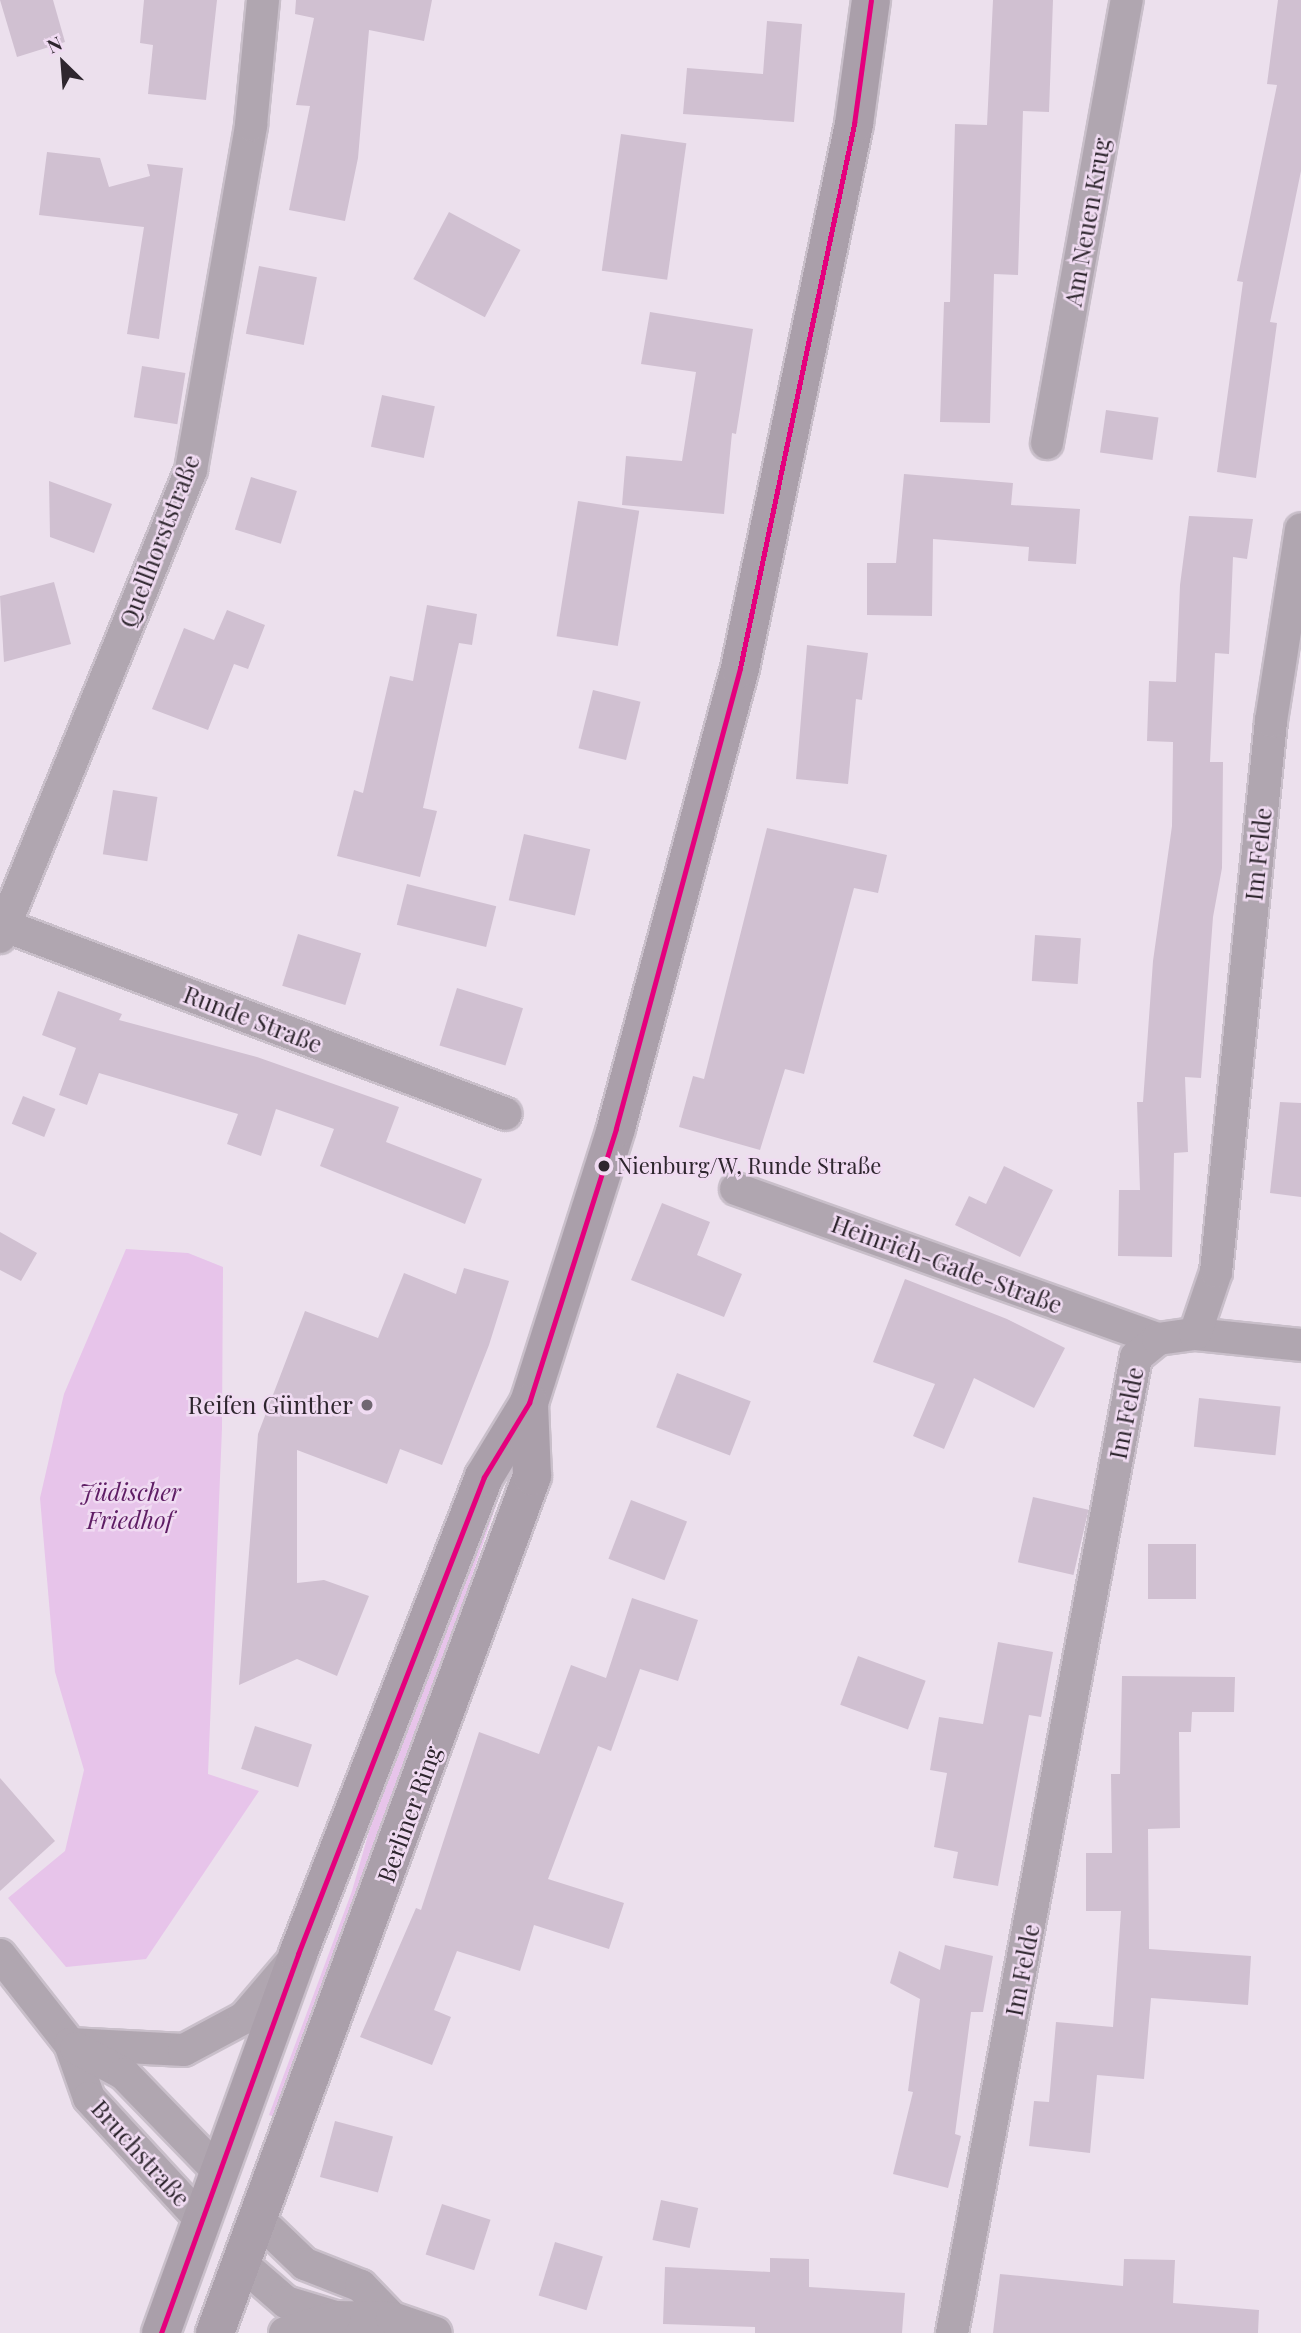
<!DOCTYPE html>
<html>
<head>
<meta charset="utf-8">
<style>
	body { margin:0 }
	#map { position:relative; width:1301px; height:2333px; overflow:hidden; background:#ece0ed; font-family:"Playfair Display",serif }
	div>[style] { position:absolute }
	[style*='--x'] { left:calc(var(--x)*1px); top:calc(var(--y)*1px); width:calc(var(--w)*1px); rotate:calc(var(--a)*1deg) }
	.green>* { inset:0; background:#e7c4ea }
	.building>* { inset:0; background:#d0c0d1; transform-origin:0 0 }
	.roads { filter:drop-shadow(2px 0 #c9bfca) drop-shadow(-2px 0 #c9bfca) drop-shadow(0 2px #c9bfca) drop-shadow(0 -2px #c9bfca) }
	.minor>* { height:32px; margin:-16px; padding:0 16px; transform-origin:16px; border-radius:16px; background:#b0a6b0 }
	.primary>* { height:38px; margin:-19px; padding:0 19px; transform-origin:19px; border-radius:19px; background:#aa9faa }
	.bus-1>* { height:5px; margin:-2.5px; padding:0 2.5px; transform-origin:2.5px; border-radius:2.5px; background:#e5007d }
	.dots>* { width:19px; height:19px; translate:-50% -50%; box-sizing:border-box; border:4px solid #f0dbf2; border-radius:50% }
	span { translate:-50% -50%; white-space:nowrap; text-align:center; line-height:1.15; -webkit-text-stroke:5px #f0dbf2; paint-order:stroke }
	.bus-label { font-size:22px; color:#2e262e }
	.left { translate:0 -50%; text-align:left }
	.street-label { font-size:24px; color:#2e262e }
	.poi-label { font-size:24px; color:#2e262e }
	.right { translate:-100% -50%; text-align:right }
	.park-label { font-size:24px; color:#5e1d64; font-style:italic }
	.north { position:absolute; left:28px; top:28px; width:70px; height:70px; -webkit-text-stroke:5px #f0dbf2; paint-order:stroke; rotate:335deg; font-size:19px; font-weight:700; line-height:28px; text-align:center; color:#2e262e }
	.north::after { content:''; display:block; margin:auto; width:24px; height:32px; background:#2e262e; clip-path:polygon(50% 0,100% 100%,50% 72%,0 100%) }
</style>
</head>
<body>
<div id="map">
	<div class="green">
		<i style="clip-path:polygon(126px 1249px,188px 1253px,223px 1267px,222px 1428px,208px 1774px,259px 1791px,146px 1959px,66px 1967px,8px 1898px,65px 1851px,84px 1770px,55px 1672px,40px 1498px,64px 1394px)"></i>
		<i style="clip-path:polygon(514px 1453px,424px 1716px,277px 2118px,269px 2115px,352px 1891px,406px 1702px)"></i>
	</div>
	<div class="building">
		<i style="clip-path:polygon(0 0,53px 0,65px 42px,17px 57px)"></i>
		<i style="clip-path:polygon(144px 0,217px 0,206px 100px,148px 94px,153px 45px,140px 43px)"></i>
		<i style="clip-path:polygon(296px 0,432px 0,424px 41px,369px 30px,358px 158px,345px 221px,289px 210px,310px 106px,296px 105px,314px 18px,295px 14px)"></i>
		<i style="clip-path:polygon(993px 0,1053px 0,1049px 112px,1023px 111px,1018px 275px,994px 274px,990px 423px,940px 422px,944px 302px,950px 302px,955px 124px,987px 125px)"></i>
		<i style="clip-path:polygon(1278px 0,1301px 0,1301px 171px,1270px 322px,1277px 323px,1256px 478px,1217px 472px,1243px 282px,1237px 281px,1277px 85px,1267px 84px)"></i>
		<i style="clip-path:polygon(767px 21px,802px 24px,794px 122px,683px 114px,687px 68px,763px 74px)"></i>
		<i style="left:621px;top:134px;width:66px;height:138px;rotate:8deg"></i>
		<i style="clip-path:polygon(47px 152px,100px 158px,109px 187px,150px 176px,147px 164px,183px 168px,159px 339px,127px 334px,144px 227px,39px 215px)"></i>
		<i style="left:449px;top:212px;width:81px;height:76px;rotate:28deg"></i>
		<i style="left:259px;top:266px;width:59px;height:69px;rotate:11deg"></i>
		<i style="clip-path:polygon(650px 312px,753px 329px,736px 434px,732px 433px,724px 514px,622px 505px,626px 456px,682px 461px,696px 372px,641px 364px)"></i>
		<i style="left:142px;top:366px;width:44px;height:52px;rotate:9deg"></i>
		<i style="left:382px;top:395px;width:54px;height:53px;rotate:12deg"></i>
		<i style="left:1106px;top:410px;width:53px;height:43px;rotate:8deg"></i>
		<i style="clip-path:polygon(904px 474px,1013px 483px,1011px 505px,1080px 509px,1076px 564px,1028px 561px,1029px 547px,933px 539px,932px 616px,867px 615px,867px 563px,896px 563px)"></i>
		<i style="left:251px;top:477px;width:48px;height:55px;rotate:17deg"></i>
		<i style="clip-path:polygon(49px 481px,112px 504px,94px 553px,50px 537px)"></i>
		<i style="left:578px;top:501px;width:62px;height:137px;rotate:9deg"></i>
		<i style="clip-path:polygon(1189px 516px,1253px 519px,1247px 559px,1233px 557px,1229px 654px,1215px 653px,1210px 762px,1223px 762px,1222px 868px,1213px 917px,1201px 1078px,1185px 1077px,1188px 1152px,1174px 1153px,1172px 1257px,1118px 1256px,1119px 1190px,1140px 1190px,1137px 1102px,1143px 1102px,1153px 961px,1172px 826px,1173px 742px,1147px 741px,1149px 681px,1176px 682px,1180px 585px)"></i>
		<i style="clip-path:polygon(54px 582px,71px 644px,4px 662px,0 596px)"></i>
		<i style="clip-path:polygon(427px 605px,477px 614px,472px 645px,459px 643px,423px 808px,437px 811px,420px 877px,337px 856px,354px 790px,363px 793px,390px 676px,413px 681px)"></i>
		<i style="clip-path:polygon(227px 610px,265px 625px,248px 669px,234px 664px,208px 730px,152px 709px,184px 628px,214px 640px)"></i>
		<i style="clip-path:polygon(807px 645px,868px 653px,862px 700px,856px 699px,848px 784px,796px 779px)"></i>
		<i style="left:593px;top:690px;width:49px;height:60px;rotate:14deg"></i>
		<i style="left:113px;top:790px;width:45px;height:65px;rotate:9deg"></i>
		<i style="clip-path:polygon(767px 828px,887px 855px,878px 893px,854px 888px,804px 1074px,785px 1069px,760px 1150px,679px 1127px,693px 1076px,704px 1079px)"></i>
		<i style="left:524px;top:834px;width:68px;height:68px;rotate:13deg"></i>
		<i style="left:407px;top:884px;width:92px;height:42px;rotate:14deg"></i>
		<i style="left:298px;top:934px;width:66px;height:54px;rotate:17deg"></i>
		<i style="left:1035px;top:935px;width:46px;height:46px;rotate:4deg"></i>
		<i style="left:457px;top:988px;width:69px;height:60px;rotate:17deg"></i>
		<i style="clip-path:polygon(58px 991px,122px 1014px,119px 1020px,257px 1057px,399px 1107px,386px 1142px,482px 1179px,465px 1224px,320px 1166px,334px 1129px,276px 1109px,261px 1156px,227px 1144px,238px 1114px,99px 1073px,87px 1105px,59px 1095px,76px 1048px,42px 1035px)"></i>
		<i style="left:23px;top:1096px;width:35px;height:30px;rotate:22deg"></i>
		<i style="clip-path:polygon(1280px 1102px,1301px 1103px,1301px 1197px,1270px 1193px)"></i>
		<i style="clip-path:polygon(1004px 1166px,1053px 1190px,1020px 1257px,955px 1225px,969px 1196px,986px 1204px)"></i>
		<i style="clip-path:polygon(662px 1203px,710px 1222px,697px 1255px,742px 1274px,724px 1317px,631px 1280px)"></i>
		<i style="clip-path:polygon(0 1232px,37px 1253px,21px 1281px,0 1270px)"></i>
		<i style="clip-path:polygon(464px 1268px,509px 1281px,489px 1345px,442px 1465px,400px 1449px,387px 1484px,297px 1450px,297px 1583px,324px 1580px,369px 1596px,337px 1676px,297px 1659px,239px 1685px,258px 1434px,305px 1311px,378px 1338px,404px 1273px,456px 1294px)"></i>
		<i style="clip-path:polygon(905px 1279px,1007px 1319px,1065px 1348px,1034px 1408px,974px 1378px,944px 1449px,913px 1436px,935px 1384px,873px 1362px)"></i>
		<i style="left:677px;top:1373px;width:79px;height:58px;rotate:21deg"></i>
		<i style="left:1199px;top:1398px;width:82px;height:49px;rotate:6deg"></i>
		<i style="left:1033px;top:1497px;width:57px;height:67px;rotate:13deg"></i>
		<i style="left:631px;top:1500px;width:60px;height:63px;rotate:21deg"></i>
		<i style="left:1148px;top:1544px;width:48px;height:55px"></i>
		<i style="clip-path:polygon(632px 1598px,698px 1620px,678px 1681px,640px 1669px,611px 1751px,598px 1746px,548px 1879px,624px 1903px,609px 1949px,534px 1925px,520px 1971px,457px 1951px,434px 2010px,451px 2017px,432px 2065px,360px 2037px,416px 1908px,421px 1910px,479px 1732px,539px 1754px,571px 1665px,606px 1678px)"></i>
		<i style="clip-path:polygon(998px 1642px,1053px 1652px,1041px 1717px,1029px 1715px,998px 1886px,953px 1878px,958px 1852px,934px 1847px,947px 1773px,930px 1770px,939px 1717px,983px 1724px)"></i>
		<i style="left:858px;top:1656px;width:72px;height:52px;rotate:20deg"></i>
		<i style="clip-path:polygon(1122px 1676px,1235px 1677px,1234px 1712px,1192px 1712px,1191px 1732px,1179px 1732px,1180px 1828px,1148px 1829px,1149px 1949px,1251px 1956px,1248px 2005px,1151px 1998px,1144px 2079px,1097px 2075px,1090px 2153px,1029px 2146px,1034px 2101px,1049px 2102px,1056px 2022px,1113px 2027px,1121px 1911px,1086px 1911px,1086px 1853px,1112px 1853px,1111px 1774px,1120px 1774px)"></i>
		<i style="left:255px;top:1726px;width:60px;height:45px;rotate:18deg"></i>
		<i style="clip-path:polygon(0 1778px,55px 1841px,0 1891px)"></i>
		<i style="clip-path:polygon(945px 1945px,993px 1956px,983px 2012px,971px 2012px,955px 2134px,961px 2136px,948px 2188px,893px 2174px,913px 2092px,908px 2091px,920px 1999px,890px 1983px,899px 1951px,940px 1970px)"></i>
		<i style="left:335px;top:2121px;width:60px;height:58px;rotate:15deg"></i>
		<i style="left:661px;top:2200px;width:38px;height:41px;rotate:12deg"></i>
		<i style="left:442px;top:2204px;width:51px;height:53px;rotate:18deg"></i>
		<i style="left:555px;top:2242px;width:50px;height:56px;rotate:17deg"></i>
		<i style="clip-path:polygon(770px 2258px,809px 2259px,809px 2287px,905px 2293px,902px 2333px,755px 2333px,755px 2327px,663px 2324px,665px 2267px,770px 2272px)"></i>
		<i style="clip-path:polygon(1124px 2259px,1175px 2260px,1173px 2303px,1259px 2310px,1258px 2333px,993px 2333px,1000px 2274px,1123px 2286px)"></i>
	</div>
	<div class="roads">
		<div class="minor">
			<i style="--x:1047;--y:443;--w:450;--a:-79.8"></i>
			<i style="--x:0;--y:924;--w:540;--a:20.58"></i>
			<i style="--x:0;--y:937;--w:505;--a:-67.76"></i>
			<i style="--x:191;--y:470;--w:350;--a:-80.1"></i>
			<i style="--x:251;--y:125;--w:126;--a:-84.5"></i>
			<i style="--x:736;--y:1189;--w:448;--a:19.6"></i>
			<i style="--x:1195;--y:1334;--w:107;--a:5.9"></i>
			<i style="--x:0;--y:1955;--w:113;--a:51.8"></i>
			<i style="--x:70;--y:2044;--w:57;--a:70.6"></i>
			<i style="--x:89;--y:2098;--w:166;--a:47.4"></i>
			<i style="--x:70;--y:2044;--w:114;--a:3"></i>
			<i style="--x:184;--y:2050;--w:68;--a:-28.1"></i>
			<i style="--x:244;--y:2018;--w:71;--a:-49.6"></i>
			<i style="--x:76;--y:2048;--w:55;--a:28.4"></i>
			<i style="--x:124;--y:2074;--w:136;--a:45.9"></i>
			<i style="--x:258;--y:2219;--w:65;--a:43.8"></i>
			<i style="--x:305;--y:2264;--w:60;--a:21.4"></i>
			<i style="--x:361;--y:2286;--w:45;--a:45.9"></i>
			<i style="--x:241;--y:2263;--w:60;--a:40.9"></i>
			<i style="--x:286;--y:2302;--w:51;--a:17"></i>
			<i style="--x:335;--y:2317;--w:57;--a:1"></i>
			<i style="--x:392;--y:2318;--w:46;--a:18.8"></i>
			<i style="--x:285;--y:2333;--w:52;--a:-17.7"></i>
			<i style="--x:952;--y:2333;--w:993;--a:-79.32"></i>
			<i style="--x:1136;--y:1357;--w:28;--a:-39"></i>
			<i style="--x:1158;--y:1339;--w:37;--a:-8"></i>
			<i style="--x:1195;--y:1334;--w:65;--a:-71.3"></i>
			<i style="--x:1216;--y:1272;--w:554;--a:-84.3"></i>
			<i style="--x:1271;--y:721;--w:194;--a:-81.1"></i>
		</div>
		<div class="primary">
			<i style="--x:161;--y:2333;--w:403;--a:-70.1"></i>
			<i style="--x:298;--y:1954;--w:512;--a:-68.7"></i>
			<i style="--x:484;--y:1477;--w:87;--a:-58.7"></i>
			<i style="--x:529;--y:1403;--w:288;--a:-72.4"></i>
			<i style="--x:616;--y:1128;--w:476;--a:-74.9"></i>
			<i style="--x:740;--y:668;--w:556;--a:-78.16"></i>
			<i style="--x:854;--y:124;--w:125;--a:-82.2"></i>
			<i style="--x:215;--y:2333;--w:914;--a:-69.7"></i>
			<i style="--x:532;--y:1476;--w:73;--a:-92.4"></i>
		</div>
	</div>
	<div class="bus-1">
		<i style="--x:161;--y:2333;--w:403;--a:-70.1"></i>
		<i style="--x:298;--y:1954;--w:512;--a:-68.7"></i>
		<i style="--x:484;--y:1477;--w:87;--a:-58.7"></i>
		<i style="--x:529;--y:1403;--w:288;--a:-72.4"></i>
		<i style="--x:616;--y:1128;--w:476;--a:-74.9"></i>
		<i style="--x:740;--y:668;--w:556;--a:-78.16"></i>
		<i style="--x:854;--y:124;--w:125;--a:-82.2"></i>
	</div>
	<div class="dots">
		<i style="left:604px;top:1166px;background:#2e262e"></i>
		<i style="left:367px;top:1405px;background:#706771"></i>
	</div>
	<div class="bus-label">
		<span class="left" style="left:617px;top:1166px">Nienburg/W, Runde Straße</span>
	</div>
	<div class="street-label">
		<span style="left:1087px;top:222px;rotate:-80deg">Am Neuen Krug</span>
		<span style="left:159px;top:541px;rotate:-69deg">Quellhorststraße</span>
		<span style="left:1258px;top:854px;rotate:-84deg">Im Felde</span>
		<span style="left:253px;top:1019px;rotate:21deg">Runde Straße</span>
		<span style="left:947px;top:1264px;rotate:20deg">Heinrich-Gade-Straße</span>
		<span style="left:1126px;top:1413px;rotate:-79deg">Im Felde</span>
		<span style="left:409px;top:1814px;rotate:-70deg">Berliner Ring</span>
		<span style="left:1022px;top:1970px;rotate:-79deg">Im Felde</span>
		<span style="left:141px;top:2153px;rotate:48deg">Bruchstraße</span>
	</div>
	<div class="poi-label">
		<span class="right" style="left:353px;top:1405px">Reifen Günther</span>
	</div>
	<div class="park-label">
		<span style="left:130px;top:1506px">Jüdischer<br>Friedhof</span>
	</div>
	<div class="north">N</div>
</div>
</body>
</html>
